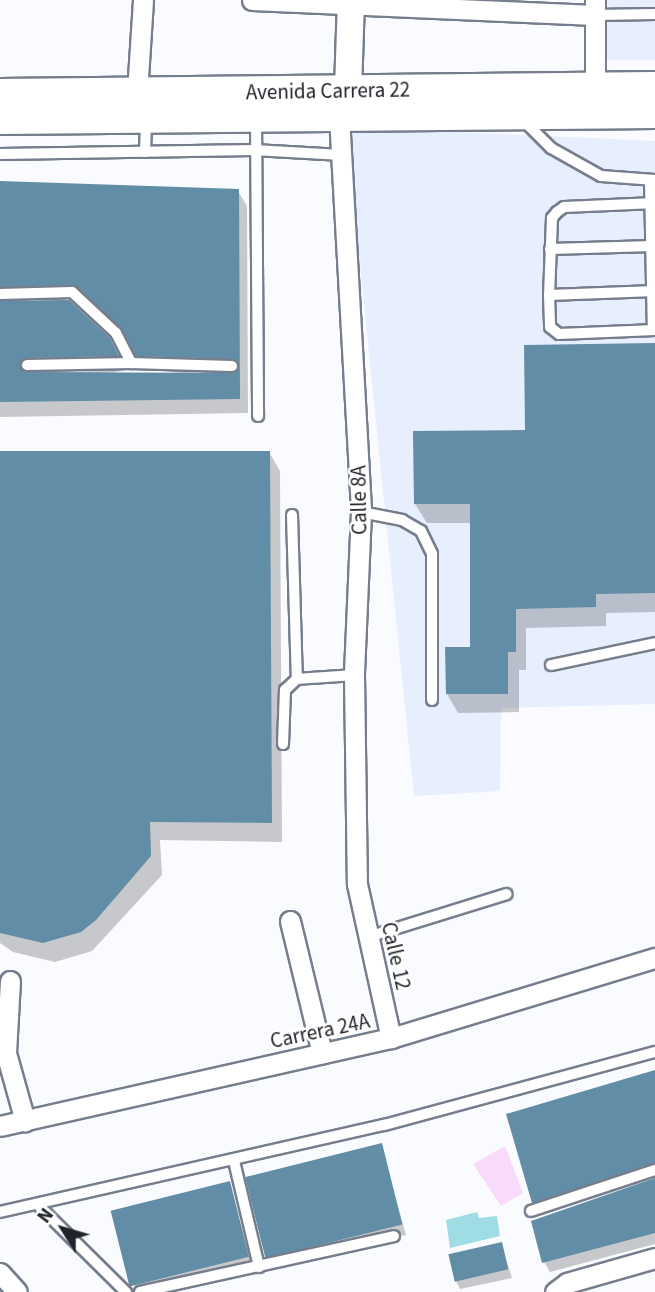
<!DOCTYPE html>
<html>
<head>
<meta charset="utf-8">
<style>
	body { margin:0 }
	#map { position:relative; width:655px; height:1292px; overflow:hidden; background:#f9fbfe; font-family:"Source Sans 3",sans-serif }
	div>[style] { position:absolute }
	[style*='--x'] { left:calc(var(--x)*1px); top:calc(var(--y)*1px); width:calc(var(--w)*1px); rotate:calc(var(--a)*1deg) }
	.built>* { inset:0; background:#e7eefd; transform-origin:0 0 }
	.green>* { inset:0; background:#f8dbfa }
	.water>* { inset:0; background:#a0dce4 }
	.shadow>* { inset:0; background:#0003 }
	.building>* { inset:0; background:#618da7; transform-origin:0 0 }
	.roads { filter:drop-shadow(2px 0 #767e8d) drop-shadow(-2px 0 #767e8d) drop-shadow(0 2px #767e8d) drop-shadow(0 -2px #767e8d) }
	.lane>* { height:10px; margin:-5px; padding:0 5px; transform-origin:5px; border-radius:5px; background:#fff }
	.street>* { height:19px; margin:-9.5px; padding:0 9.5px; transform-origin:9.5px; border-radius:9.5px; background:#fff }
	.secondary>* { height:26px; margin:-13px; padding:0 13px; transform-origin:13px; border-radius:13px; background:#fff }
	.primary>* { height:30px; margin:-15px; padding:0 15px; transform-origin:15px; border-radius:15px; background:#fff }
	span { translate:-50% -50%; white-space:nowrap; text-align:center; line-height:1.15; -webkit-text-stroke:5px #fff; paint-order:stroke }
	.street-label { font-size:21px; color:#21242a }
	.north { position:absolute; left:28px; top:1194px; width:70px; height:70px; -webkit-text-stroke:5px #fff; paint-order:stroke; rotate:307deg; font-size:19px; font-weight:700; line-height:28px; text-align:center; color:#21242a }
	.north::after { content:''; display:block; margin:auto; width:24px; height:32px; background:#21242a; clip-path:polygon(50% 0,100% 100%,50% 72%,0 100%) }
</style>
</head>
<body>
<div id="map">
	<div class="built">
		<i style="left:601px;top:0;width:54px;height:60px"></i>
		<i style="clip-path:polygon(346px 127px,655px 141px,655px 704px,501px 708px,500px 791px,414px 796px)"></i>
	</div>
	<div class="green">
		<i style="clip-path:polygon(505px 1146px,523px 1193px,501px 1206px,473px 1164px)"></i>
	</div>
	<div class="water">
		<i style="clip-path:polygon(477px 1212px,479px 1218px,497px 1216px,500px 1236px,450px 1248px,446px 1220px)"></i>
	</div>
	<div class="shadow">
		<i style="clip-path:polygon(evenodd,0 183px,238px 191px,247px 206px,248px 413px,0 417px,0 183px,66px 299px,82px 299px,130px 341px,146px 370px,206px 375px,99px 375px,126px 370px,109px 339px,66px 299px)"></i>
		<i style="clip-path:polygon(655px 345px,655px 612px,606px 613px,606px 626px,526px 628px,526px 670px,519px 670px,519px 712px,458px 713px,447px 694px,472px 649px,472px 523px,427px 523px,415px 504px)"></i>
		<i style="clip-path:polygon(269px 452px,280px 471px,282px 842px,160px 840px,162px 875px,92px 951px,55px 962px,13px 952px,0 943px,0 453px)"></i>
		<i style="clip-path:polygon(655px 1072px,655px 1173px,539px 1212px,533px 1202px)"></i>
		<i style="clip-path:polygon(381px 1145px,406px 1235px,273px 1266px,268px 1256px)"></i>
		<i style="clip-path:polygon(655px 1180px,655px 1244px,550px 1272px,544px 1262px)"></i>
		<i style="clip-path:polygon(229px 1183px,253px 1267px,136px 1292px,134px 1287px)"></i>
		<i style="clip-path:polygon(501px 1244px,512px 1278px,460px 1289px,455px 1279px)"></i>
	</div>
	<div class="building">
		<i style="clip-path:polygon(0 181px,239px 189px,240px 399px,0 402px,0 301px,69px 300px,110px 338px,119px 356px,26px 358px,20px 364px,24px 372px,232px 373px,239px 366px,232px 359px,136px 356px,121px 328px,73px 285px,0 287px)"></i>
		<i style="clip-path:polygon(655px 343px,655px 593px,596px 594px,596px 607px,516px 609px,516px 652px,508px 652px,508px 694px,446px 694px,445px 647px,470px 647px,470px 504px,414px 504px,413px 431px,525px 430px,524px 345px)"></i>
		<i style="clip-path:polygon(0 451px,270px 451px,272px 823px,150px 822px,151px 856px,96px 920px,81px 932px,43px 943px,0 933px)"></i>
		<i style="clip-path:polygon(655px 1070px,655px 1163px,532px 1203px,506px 1114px)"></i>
		<i style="left:382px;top:1143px;width:84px;height:141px;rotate:76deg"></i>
		<i style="clip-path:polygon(655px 1178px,655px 1233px,542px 1263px,531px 1221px)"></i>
		<i style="left:230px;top:1181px;width:78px;height:123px;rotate:76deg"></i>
		<i style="left:502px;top:1242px;width:28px;height:55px;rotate:77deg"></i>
	</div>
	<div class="roads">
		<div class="lane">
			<i style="--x:595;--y:15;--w:60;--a:-1"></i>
			<i style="--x:256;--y:119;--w:297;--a:89.6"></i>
			<i style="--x:523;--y:120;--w:40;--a:45"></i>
			<i style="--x:551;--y:148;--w:57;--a:29.2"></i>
			<i style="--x:601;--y:176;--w:54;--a:4.2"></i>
			<i style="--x:145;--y:152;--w:31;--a:-88"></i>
			<i style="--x:0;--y:154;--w:254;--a:-0.9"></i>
			<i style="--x:254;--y:150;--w:88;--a:3.3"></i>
			<i style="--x:650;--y:180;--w:150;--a:88.9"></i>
			<i style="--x:655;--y:203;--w:91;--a:177.5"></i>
			<i style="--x:564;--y:207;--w:9;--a:144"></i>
			<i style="--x:557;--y:212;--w:8;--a:130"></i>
			<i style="--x:552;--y:218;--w:77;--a:92.2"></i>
			<i style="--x:549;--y:295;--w:32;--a:88"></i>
			<i style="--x:550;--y:327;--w:11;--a:38"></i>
			<i style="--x:559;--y:334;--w:96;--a:-2.4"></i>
			<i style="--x:550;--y:249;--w:103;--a:-1.7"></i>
			<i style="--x:0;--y:294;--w:72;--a:-1.6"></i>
			<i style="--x:72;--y:292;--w:60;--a:43"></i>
			<i style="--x:116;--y:333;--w:34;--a:63"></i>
			<i style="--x:131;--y:363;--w:101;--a:1.7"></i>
			<i style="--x:549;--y:295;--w:106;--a:-2.2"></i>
			<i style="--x:27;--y:365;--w:104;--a:-1.1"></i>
			<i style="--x:361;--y:512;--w:42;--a:11"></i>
			<i style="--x:402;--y:520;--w:22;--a:30"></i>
			<i style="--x:421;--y:531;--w:25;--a:64"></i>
			<i style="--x:432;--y:554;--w:146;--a:90"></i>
			<i style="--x:292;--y:515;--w:164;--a:88.3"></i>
			<i style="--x:551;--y:665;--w:106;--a:-11.9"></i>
			<i style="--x:283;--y:744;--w:54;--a:-87.9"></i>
			<i style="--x:285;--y:690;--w:16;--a:-43"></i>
			<i style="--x:297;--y:679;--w:57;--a:-4"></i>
			<i style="--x:368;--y:937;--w:145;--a:-17.2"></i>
			<i style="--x:234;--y:1161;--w:109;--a:76.7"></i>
			<i style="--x:38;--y:1205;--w:124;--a:44.7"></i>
			<i style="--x:531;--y:1211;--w:131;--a:-18.3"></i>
			<i style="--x:0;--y:1212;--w:394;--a:-12.8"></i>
			<i style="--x:384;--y:1125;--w:281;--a:-15.1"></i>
			<i style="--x:140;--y:1292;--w:260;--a:-12.4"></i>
		</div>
		<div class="street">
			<i style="--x:252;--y:0;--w:343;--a:2.5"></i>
			<i style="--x:595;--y:0;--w:88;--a:90"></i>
			<i style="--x:137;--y:93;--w:93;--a:-86.3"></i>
			<i style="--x:339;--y:116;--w:397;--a:86.8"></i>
			<i style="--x:361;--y:512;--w:163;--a:92.5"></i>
			<i style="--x:354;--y:675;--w:209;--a:89.2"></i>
			<i style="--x:357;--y:884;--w:158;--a:77.6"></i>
			<i style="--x:290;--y:921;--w:136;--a:76.4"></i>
			<i style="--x:10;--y:981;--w:72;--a:93.2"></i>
			<i style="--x:6;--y:1053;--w:71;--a:74.4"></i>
			<i style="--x:0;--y:1126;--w:401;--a:-12.7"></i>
			<i style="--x:391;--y:1038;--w:276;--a:-16.9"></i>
			<i style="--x:0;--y:1273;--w:25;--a:48"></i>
			<i style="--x:555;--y:1292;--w:15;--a:-37"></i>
			<i style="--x:567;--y:1283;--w:91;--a:-15.9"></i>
		</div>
		<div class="secondary">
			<i style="--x:348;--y:90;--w:90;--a:-88.1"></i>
		</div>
		<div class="primary">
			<i style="--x:0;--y:94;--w:655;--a:-0.61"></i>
			<i style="--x:0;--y:119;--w:655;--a:-0.52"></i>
		</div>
	</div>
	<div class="street-label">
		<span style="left:328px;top:91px;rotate:-1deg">Avenida Carrera 22</span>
		<span style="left:359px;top:500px;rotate:-91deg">Calle 8A</span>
		<span style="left:396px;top:956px;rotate:77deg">Calle 12</span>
		<span style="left:320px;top:1031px;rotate:-12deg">Carrera 24A</span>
	</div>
	<div class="north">N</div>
</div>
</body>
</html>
